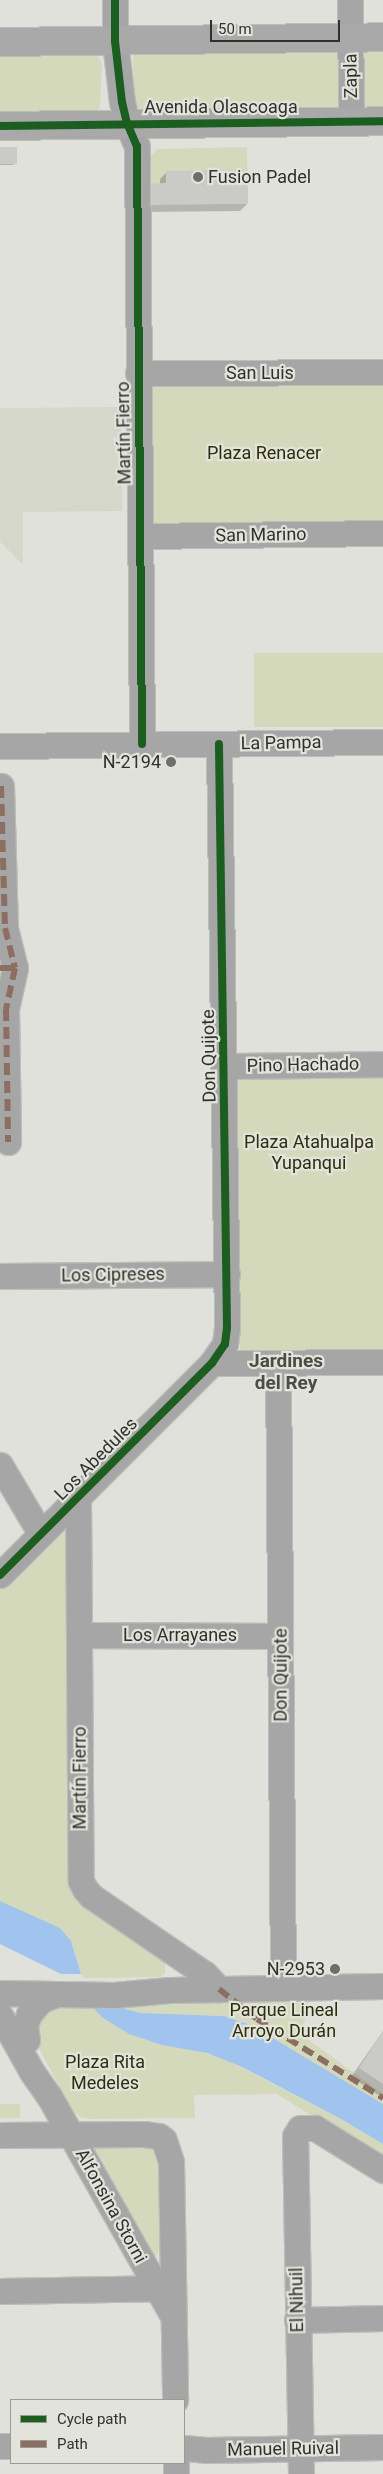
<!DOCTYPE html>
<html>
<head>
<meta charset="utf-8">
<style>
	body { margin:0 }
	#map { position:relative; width:383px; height:2474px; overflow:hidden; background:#e1e1dc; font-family:Roboto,sans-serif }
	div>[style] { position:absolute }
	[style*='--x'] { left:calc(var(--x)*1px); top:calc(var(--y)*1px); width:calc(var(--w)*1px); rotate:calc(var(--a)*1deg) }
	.built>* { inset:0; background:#d5d7cb }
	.green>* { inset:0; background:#d5d9bb; transform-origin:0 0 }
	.water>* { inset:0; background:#a1c4ee }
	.shadow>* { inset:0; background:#0003 }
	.building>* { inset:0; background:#cacac7; transform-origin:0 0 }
	.roads { filter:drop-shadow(1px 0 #bdbdba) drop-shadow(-1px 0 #bdbdba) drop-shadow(0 1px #bdbdba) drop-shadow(0 -1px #bdbdba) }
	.minor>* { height:25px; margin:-12.5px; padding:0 12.5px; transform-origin:12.5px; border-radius:12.5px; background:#a6a6a6 }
	.major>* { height:28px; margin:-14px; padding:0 14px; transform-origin:14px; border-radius:14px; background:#a8a9a8 }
	.quiet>* { height:6px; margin-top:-3px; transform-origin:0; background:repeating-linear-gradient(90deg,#8d6e63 0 12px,transparent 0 18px) }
	.cycleway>* { height:8px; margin:-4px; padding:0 4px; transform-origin:4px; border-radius:4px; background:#1b5e20 }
	.dots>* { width:14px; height:14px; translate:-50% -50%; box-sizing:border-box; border:2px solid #e2e3da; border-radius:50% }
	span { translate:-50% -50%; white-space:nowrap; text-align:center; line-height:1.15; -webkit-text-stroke:4.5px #e2e3da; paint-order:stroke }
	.street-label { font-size:18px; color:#30302d }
	.poi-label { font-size:18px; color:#30302d }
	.left { translate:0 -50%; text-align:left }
	.right { translate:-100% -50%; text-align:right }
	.park-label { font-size:18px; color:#2d2f0c }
	.neighbourhood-label { font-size:19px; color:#4b4c44; font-weight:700 }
	.legend { position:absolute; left:10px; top:2399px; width:175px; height:65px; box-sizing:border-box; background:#e2e3da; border:1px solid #9b9b95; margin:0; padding:6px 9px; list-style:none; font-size:15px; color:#30302d }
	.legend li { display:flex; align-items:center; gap:10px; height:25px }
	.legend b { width:25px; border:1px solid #9b9b95 }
	.scale { position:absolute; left:210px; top:20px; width:130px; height:22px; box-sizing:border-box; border:2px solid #30302d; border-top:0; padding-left:6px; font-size:15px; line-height:18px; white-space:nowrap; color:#30302d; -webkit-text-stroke:4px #e2e3da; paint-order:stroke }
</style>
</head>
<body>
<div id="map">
	<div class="built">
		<i style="clip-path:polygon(121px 407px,122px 511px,23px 512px,23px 565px,0 542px,0 408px)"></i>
	</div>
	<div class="green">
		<i style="clip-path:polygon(383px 47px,383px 111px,364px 108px,362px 106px,362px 56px,367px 49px)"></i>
		<i style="clip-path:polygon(333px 48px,340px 52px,341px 96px,338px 108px,141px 115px,134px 108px,133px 54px)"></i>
		<i style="clip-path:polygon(0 52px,94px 53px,98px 56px,102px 65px,100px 107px,96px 112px,0 116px)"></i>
		<i style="clip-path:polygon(247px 147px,248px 204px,150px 205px,149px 158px,157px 149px)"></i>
		<i style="clip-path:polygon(383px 378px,383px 524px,161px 527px,151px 523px,150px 385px)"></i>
		<i style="left:383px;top:653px;width:74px;height:129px;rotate:90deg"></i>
		<i style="clip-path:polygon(383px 1074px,383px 1356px,240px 1351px,236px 1083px,241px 1078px)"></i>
		<i style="clip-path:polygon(64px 1529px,67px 1530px,70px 1863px,165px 1960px,165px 1973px,159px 1977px,85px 1978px,81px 1974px,71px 1941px,0 1901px,0 1588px,56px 1532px)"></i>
		<i style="clip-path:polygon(309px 2001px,302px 2035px,383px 2094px,383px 2104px,242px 2021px,213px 2015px,174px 2015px,141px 2013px,114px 2006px,111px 2002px)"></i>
		<i style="clip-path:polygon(88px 2003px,103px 2018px,129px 2034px,162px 2045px,194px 2050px,223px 2058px,341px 2119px,383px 2144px,383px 2161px,277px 2094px,194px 2095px,195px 2118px,91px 2119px,80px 2117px,72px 2110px,35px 2041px,41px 2007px)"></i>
		<i style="left:0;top:2104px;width:20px;height:14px"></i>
		<i style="clip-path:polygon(152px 2144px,158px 2154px,160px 2246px,158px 2254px,155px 2256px,152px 2256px,92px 2151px,95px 2146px)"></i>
	</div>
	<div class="water">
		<i style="clip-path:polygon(0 1901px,60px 1928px,71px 1941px,81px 1974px,61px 1974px,0 1944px)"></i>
		<i style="clip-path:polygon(114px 2006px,141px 2013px,224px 2016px,251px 2025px,383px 2104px,383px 2144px,341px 2119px,240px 2066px,207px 2053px,162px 2045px,129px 2034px,103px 2018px,92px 2007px)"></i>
	</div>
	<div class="shadow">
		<i style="clip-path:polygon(0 148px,16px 163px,13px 165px,0 165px)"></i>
		<i style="clip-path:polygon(167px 172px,247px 204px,240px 211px,143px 212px,160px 185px,160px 179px)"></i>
		<i style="clip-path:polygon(383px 2031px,383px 2098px,351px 2077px)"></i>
	</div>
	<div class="building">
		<i style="left:0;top:147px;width:17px;height:17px"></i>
		<i style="clip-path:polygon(248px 170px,248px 204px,150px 205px,149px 184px,166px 183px,166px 171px)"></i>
		<i style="clip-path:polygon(383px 2031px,383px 2084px,359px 2068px)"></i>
	</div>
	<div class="roads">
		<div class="minor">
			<i style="--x:115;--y:0;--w:41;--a:90"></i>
			<i style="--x:115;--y:41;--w:61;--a:83.5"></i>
			<i style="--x:122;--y:102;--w:22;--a:77"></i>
			<i style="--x:127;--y:123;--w:25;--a:67"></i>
			<i style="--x:137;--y:146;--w:598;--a:89.52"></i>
			<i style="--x:350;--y:0;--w:122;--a:89.5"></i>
			<i style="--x:138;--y:373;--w:245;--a:-0.2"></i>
			<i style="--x:140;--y:536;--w:243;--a:-0.7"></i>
			<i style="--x:0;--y:746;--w:383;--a:-0.6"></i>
			<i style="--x:1;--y:786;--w:142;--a:88.4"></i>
			<i style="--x:5;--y:928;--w:41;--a:76"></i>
			<i style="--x:15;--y:968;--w:42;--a:102.4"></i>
			<i style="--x:6;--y:1009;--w:133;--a:89.1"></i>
			<i style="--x:224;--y:1066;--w:159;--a:-0.7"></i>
			<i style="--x:0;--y:1276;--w:227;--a:-0.5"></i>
			<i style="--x:212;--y:1363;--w:171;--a:-0.3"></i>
			<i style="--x:278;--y:1363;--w:625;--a:89.54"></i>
			<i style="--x:0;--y:1465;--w:80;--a:59.3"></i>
			<i style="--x:78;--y:1498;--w:383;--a:89.6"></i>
			<i style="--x:81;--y:1881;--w:9;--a:63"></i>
			<i style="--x:85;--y:1889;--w:9;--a:49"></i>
			<i style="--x:91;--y:1896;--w:138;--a:34.4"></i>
			<i style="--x:205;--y:1974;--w:21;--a:47"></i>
			<i style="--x:0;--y:1575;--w:300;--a:-45"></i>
			<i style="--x:212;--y:1363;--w:23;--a:-56"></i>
			<i style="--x:225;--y:1344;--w:17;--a:-83"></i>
			<i style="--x:227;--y:1327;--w:583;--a:-90.79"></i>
			<i style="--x:79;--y:1635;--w:201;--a:0.3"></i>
			<i style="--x:0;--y:1993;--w:114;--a:1"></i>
			<i style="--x:114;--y:1995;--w:55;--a:-5.2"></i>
			<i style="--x:169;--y:1990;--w:214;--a:-1.1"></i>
			<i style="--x:0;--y:2015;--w:65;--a:60.7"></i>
			<i style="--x:32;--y:2072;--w:29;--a:55"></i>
			<i style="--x:49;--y:2096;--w:250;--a:60.6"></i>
			<i style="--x:27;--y:2040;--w:14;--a:-98"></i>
			<i style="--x:25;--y:2026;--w:13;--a:-72"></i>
			<i style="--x:29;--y:2014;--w:18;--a:-49"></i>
			<i style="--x:41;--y:2000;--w:15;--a:-20"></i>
			<i style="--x:0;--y:2135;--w:144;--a:-0.4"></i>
			<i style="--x:144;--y:2134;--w:15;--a:8"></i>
			<i style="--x:159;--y:2136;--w:6;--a:39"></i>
			<i style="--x:164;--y:2140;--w:23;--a:72"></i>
			<i style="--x:171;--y:2162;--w:238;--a:89"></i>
			<i style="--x:0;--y:2291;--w:170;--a:-1"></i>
			<i style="--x:297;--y:2320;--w:86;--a:-1.3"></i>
			<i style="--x:0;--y:2446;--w:11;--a:0"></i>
			<i style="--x:184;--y:2448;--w:22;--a:5"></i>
			<i style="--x:206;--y:2450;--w:177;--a:-1"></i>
			<i style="--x:176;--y:2463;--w:11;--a:90"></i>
			<i style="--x:301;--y:2474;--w:338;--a:-91"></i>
			<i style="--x:295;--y:2136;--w:9;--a:-58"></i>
			<i style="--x:300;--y:2128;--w:15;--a:0"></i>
			<i style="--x:315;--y:2128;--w:80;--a:31.7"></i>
		</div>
		<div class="major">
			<i style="--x:0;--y:42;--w:383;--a:-0.7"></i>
			<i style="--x:0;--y:126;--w:383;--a:-0.7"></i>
		</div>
	</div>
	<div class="quiet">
		<i style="--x:1;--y:786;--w:142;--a:88.4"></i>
		<i style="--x:5;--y:928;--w:41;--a:76"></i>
		<i style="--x:15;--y:968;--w:42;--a:102.4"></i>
		<i style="--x:6;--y:1009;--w:133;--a:89.1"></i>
		<i style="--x:0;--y:968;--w:15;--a:0"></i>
		<i style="--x:219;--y:1989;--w:48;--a:38.3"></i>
		<i style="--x:257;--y:2019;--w:149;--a:32.1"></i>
	</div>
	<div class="cycleway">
		<i style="--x:115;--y:0;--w:41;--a:90"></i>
		<i style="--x:115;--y:41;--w:61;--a:83.5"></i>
		<i style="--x:122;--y:102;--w:22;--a:77"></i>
		<i style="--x:127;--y:123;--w:25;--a:67"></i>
		<i style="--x:137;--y:146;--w:598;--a:89.52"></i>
		<i style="--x:0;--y:126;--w:383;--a:-0.7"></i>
		<i style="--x:0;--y:1575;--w:300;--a:-45"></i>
		<i style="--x:212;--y:1363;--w:23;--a:-56"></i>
		<i style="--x:225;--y:1344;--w:17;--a:-83"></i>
		<i style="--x:227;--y:1327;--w:583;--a:-90.79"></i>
	</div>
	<div class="dots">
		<i style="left:198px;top:177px;background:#6e6e6a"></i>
		<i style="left:171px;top:762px;background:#6e6e6a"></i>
		<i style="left:335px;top:1969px;background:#6e6e6a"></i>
	</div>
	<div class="street-label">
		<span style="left:351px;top:76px;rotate:-91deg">Zapla</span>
		<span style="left:221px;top:107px">Avenida Olascoaga</span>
		<span style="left:260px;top:373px">San Luis</span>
		<span style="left:124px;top:433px;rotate:-91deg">Martín Fierro</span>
		<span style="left:261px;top:535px;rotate:-1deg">San Marino</span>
		<span style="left:281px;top:743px;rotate:-1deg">La Pampa</span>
		<span style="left:209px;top:1056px;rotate:-91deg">Don Quijote</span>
		<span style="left:303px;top:1065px;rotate:-1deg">Pino Hachado</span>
		<span style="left:113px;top:1275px;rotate:-1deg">Los Cipreses</span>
		<span style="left:96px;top:1459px;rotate:-45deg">Los Abedules</span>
		<span style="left:180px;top:1635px">Los Arrayanes</span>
		<span style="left:281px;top:1675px;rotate:-90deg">Don Quijote</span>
		<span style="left:80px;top:1778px;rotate:-90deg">Martín Fierro</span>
		<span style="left:111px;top:2206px;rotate:61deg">Alfonsina Storni</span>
		<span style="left:297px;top:2300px;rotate:-91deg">El Nihuil</span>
		<span style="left:283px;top:2449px;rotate:-1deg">Manuel Ruival</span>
	</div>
	<div class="poi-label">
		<span class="left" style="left:208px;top:177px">Fusion Padel</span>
		<span class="right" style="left:161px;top:762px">N-2194</span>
		<span class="right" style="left:325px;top:1969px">N-2953</span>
	</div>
	<div class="park-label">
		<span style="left:264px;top:453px">Plaza Renacer</span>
		<span style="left:309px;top:1153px">Plaza Atahualpa<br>Yupanqui</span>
		<span style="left:284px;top:2021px">Parque Lineal<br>Arroyo Durán</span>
		<span style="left:105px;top:2073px">Plaza Rita<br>Medeles</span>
	</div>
	<div class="neighbourhood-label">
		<span style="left:286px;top:1372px">Jardines<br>del Rey</span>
	</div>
	<ul class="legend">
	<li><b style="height:6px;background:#1b5e20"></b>Cycle path</li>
	<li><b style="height:6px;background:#8d6e63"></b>Path</li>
	</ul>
	<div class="scale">50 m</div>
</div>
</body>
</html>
